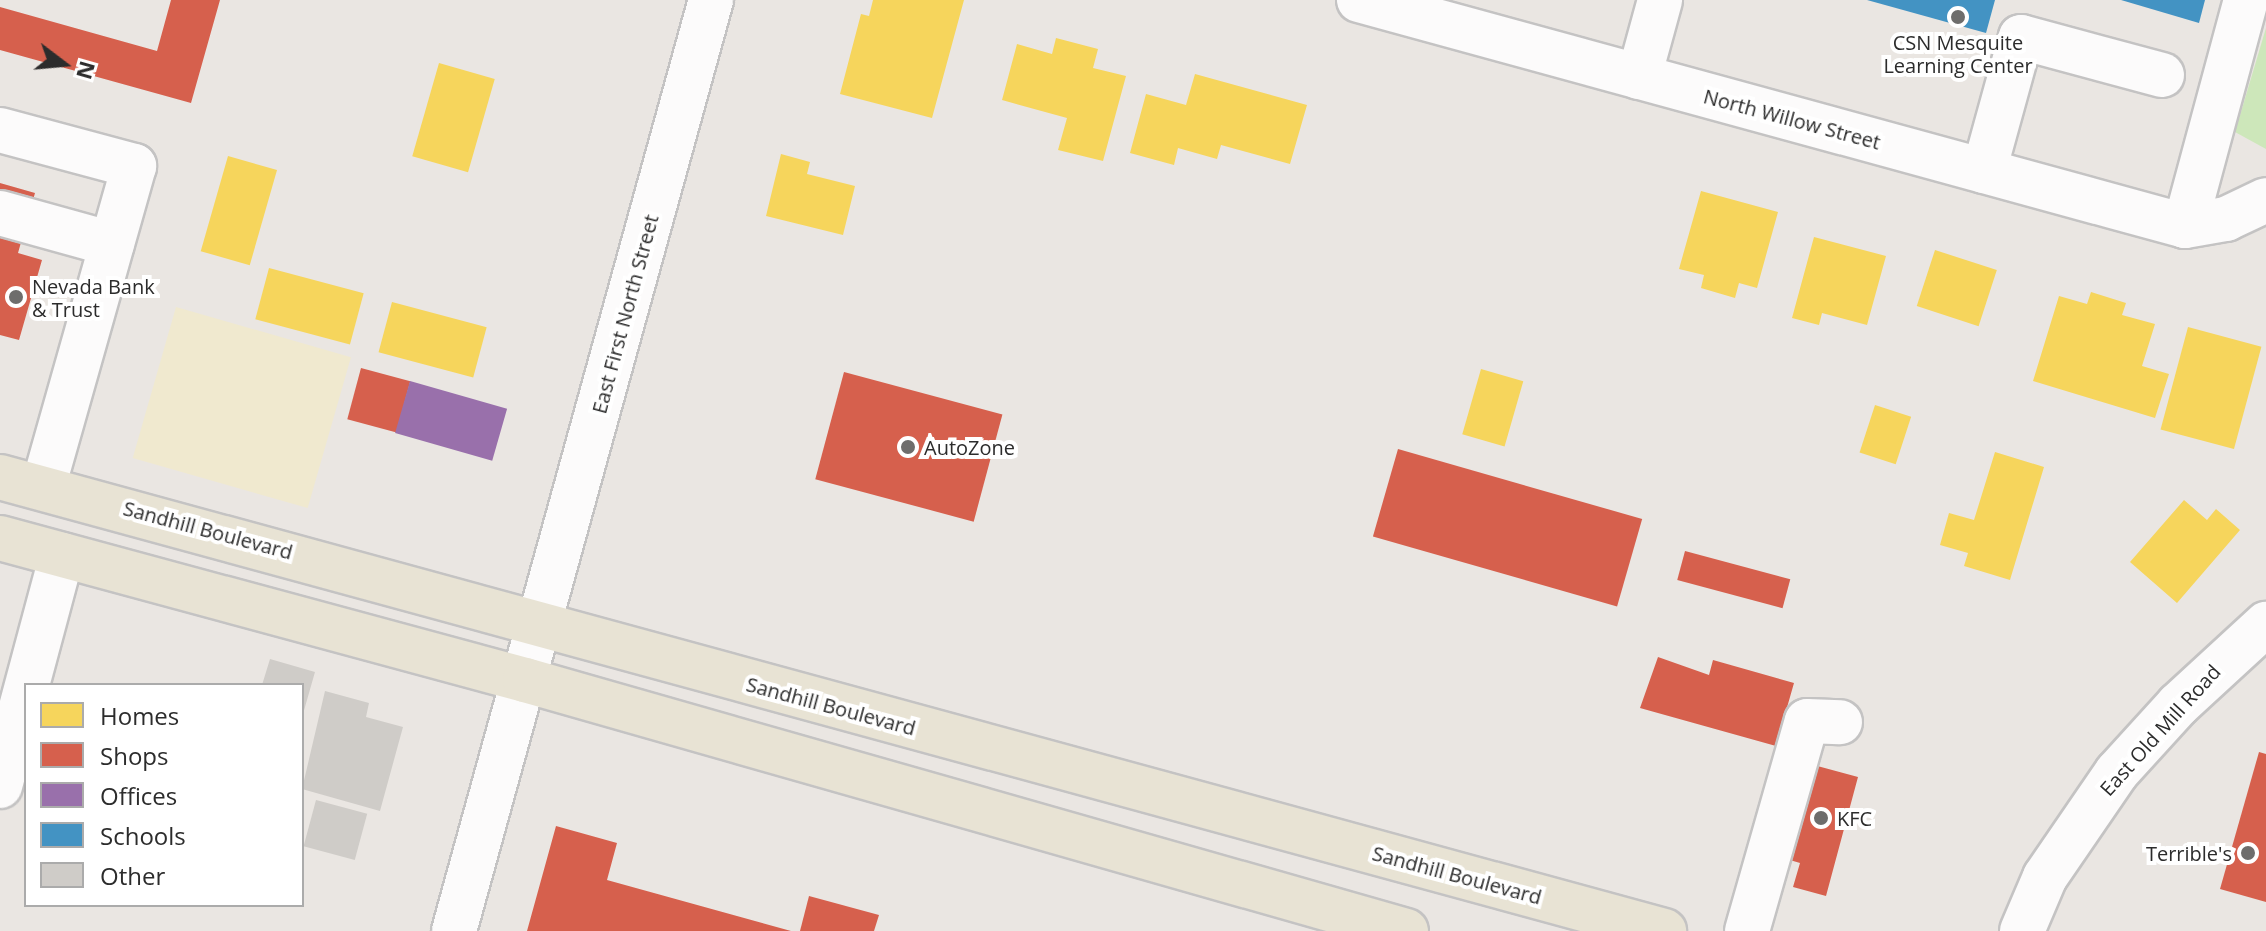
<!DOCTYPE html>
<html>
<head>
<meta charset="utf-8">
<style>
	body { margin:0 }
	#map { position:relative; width:2266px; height:931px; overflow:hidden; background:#eae6e2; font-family:"Open Sans",sans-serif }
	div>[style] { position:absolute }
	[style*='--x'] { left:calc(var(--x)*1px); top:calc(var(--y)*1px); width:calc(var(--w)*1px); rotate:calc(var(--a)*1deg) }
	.green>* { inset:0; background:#cde7ba }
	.sand>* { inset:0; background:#f0e9cf; transform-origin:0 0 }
	.homes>* { inset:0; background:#f6d55c; transform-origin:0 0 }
	.shops>* { inset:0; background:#d6604d; transform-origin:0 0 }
	.offices>* { inset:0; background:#9970ab; transform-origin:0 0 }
	.schools>* { inset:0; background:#4393c3 }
	.building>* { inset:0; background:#cfccc8; transform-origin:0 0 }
	.roads { filter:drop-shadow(2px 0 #c4c3c3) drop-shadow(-2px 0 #c4c3c3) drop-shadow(0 2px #c4c3c3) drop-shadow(0 -2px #c4c3c3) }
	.minor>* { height:44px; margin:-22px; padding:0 22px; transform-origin:22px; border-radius:22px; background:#fcfbfb }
	.major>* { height:44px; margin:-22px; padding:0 22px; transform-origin:22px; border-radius:22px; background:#e8e3d4 }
	.dots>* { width:22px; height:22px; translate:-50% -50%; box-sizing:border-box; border:4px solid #fff; border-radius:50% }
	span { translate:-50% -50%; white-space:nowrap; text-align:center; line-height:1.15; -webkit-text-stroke:8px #fff; paint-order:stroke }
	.poi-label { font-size:20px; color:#2c2c2c }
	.left { translate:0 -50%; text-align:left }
	.right { translate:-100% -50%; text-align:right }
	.street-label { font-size:20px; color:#2c2c2c }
	.legend { position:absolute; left:24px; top:683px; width:280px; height:224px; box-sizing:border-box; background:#fff; border:2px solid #ababab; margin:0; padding:10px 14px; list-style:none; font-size:24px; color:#2c2c2c }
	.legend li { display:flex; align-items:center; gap:16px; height:40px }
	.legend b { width:40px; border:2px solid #ababab }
	.north { position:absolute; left:24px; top:24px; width:80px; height:80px; -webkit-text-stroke:6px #fff; paint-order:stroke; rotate:106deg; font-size:22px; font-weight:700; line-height:32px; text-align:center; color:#2c2c2c }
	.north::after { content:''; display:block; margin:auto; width:28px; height:36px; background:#2c2c2c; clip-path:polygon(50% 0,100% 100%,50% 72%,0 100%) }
</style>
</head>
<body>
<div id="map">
	<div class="green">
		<i style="clip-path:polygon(2266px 28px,2266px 149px,2235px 132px)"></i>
	</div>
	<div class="sand">
		<i style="left:176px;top:307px;width:182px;height:157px;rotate:16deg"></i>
	</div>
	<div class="homes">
		<i style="clip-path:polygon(873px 0,964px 0,932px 118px,840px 94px,861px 14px,869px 16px)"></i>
		<i style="clip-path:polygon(1056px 38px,1098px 49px,1093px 68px,1126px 76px,1103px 161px,1058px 150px,1067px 118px,1002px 100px,1017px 44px,1052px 54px)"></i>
		<i style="left:439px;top:63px;width:58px;height:97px;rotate:16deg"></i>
		<i style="clip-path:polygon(1195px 74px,1307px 105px,1290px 164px,1221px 145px,1217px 159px,1178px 148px,1174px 165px,1130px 153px,1146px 94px,1186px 105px)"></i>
		<i style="clip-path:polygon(781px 154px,810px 162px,807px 174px,855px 186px,843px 235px,766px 216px)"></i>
		<i style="left:228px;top:156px;width:51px;height:99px;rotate:16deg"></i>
		<i style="clip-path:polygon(1701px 191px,1778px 212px,1757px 288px,1739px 283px,1735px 298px,1701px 288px,1704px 275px,1679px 269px)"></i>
		<i style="clip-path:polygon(1814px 237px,1886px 256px,1867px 325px,1822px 313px,1819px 325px,1792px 318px)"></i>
		<i style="left:1935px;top:250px;width:65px;height:59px;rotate:18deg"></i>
		<i style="left:269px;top:268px;width:98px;height:53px;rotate:15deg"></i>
		<i style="clip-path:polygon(2091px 292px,2126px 303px,2122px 315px,2155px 324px,2142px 366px,2169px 374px,2155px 418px,2033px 381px,2059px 296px,2087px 304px)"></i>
		<i style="left:392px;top:302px;width:98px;height:52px;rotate:15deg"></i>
		<i style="left:2188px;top:327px;width:76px;height:106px;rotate:15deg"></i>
		<i style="left:1481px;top:369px;width:44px;height:68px;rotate:16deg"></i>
		<i style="left:1875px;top:405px;width:38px;height:50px;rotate:18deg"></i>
		<i style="clip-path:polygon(1995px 452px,2044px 467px,2010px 580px,1964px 566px,1968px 553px,1940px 545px,1949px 513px,1974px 520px)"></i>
		<i style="clip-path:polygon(2184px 500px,2207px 520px,2216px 509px,2240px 530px,2177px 603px,2130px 562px)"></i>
	</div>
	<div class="shops">
		<i style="clip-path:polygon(171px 0,220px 0,191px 103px,0 50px,0 7px,157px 51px)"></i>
		<i style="clip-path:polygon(0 183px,35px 193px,18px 253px,42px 260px,19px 340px,0 335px)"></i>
		<i style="left:361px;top:368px;width:51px;height:53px;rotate:15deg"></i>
		<i style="left:844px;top:372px;width:164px;height:111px;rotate:15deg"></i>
		<i style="left:1398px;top:449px;width:254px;height:91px;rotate:16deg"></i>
		<i style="left:1685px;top:551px;width:109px;height:30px;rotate:15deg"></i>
		<i style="clip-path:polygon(1658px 657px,1709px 675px,1713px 660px,1794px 683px,1776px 746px,1640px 708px)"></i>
		<i style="clip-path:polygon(2259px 752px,2266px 754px,2266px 902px,2220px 889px)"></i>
		<i style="clip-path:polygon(1810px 764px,1858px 777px,1826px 896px,1793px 887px,1800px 863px,1783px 858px)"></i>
		<i style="clip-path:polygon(556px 826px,617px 843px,607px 880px,791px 931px,527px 931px)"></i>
		<i style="clip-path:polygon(809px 896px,879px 915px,874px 931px,800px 931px)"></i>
	</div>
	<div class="offices">
		<i style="left:410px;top:381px;width:101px;height:54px;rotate:16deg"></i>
	</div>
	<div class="schools">
		<i style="clip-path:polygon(1867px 0,1995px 0,1986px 33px)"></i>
		<i style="clip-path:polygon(2121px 0,2205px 0,2199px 23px)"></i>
	</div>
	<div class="building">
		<i style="clip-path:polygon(270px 659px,315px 672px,303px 714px,302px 685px,262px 685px)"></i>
		<i style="clip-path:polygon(325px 691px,369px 703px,366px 717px,403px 727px,380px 811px,302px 789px)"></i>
		<i style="left:316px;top:800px;width:53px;height:48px;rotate:15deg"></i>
	</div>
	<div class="roads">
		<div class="minor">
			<i style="--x:1359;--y:0;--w:856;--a:15.3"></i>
			<i style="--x:2185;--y:226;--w:42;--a:-9.7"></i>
			<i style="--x:2226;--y:219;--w:44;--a:-25.4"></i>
			<i style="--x:1639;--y:77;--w:80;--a:-74.7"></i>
			<i style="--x:0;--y:130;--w:139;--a:15"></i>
			<i style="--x:134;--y:166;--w:331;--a:105.8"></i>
			<i style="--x:1984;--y:171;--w:139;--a:-74.6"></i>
			<i style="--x:2021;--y:37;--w:146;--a:15.1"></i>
			<i style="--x:0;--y:213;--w:116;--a:15.5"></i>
			<i style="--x:2185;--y:226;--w:234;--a:-74.9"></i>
			<i style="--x:0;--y:786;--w:239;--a:-75"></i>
			<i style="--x:454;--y:931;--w:966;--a:-74.57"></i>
			<i style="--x:1747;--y:931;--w:218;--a:-74.1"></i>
			<i style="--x:1807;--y:721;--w:33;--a:2"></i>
			<i style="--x:2022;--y:931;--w:59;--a:-66.9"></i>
			<i style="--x:2045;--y:877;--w:127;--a:-55.6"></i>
			<i style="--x:2117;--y:772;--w:91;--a:-47.7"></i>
			<i style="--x:2178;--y:705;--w:120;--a:-42.6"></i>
		</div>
		<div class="major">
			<i style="--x:0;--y:477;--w:1725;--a:15.26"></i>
			<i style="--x:0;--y:538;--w:544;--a:15.14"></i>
			<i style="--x:525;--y:680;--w:916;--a:15.9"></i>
		</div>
	</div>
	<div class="dots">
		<i style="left:1958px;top:17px;background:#6e6d6c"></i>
		<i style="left:16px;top:297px;background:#6e6d6c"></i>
		<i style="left:908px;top:447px;background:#6e6d6c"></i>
		<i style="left:1821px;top:818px;background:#6e6d6c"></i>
		<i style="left:2248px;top:853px;background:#6e6d6c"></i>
	</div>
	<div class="poi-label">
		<span style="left:1958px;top:54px">CSN Mesquite<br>Learning Center</span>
		<span class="left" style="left:32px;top:298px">Nevada Bank<br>&amp; Trust</span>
		<span class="left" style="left:924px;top:447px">AutoZone</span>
		<span class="left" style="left:1837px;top:818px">KFC</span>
		<span class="right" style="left:2232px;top:853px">Terrible's</span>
	</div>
	<div class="street-label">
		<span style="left:1792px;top:119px;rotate:15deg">North Willow Street</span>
		<span style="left:625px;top:314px;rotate:-75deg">East First North Street</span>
		<span style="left:208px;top:530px;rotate:15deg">Sandhill Boulevard</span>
		<span style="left:831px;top:706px;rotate:15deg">Sandhill Boulevard</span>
		<span style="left:2160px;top:730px;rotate:-48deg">East Old Mill Road</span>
		<span style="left:1457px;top:875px;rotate:15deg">Sandhill Boulevard</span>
	</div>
	<ul class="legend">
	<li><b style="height:22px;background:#f6d55c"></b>Homes</li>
	<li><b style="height:22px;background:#d6604d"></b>Shops</li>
	<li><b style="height:22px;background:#9970ab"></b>Offices</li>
	<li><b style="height:22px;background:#4393c3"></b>Schools</li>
	<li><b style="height:22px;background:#cfccc8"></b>Other</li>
	</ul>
	<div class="north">N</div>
</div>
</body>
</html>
